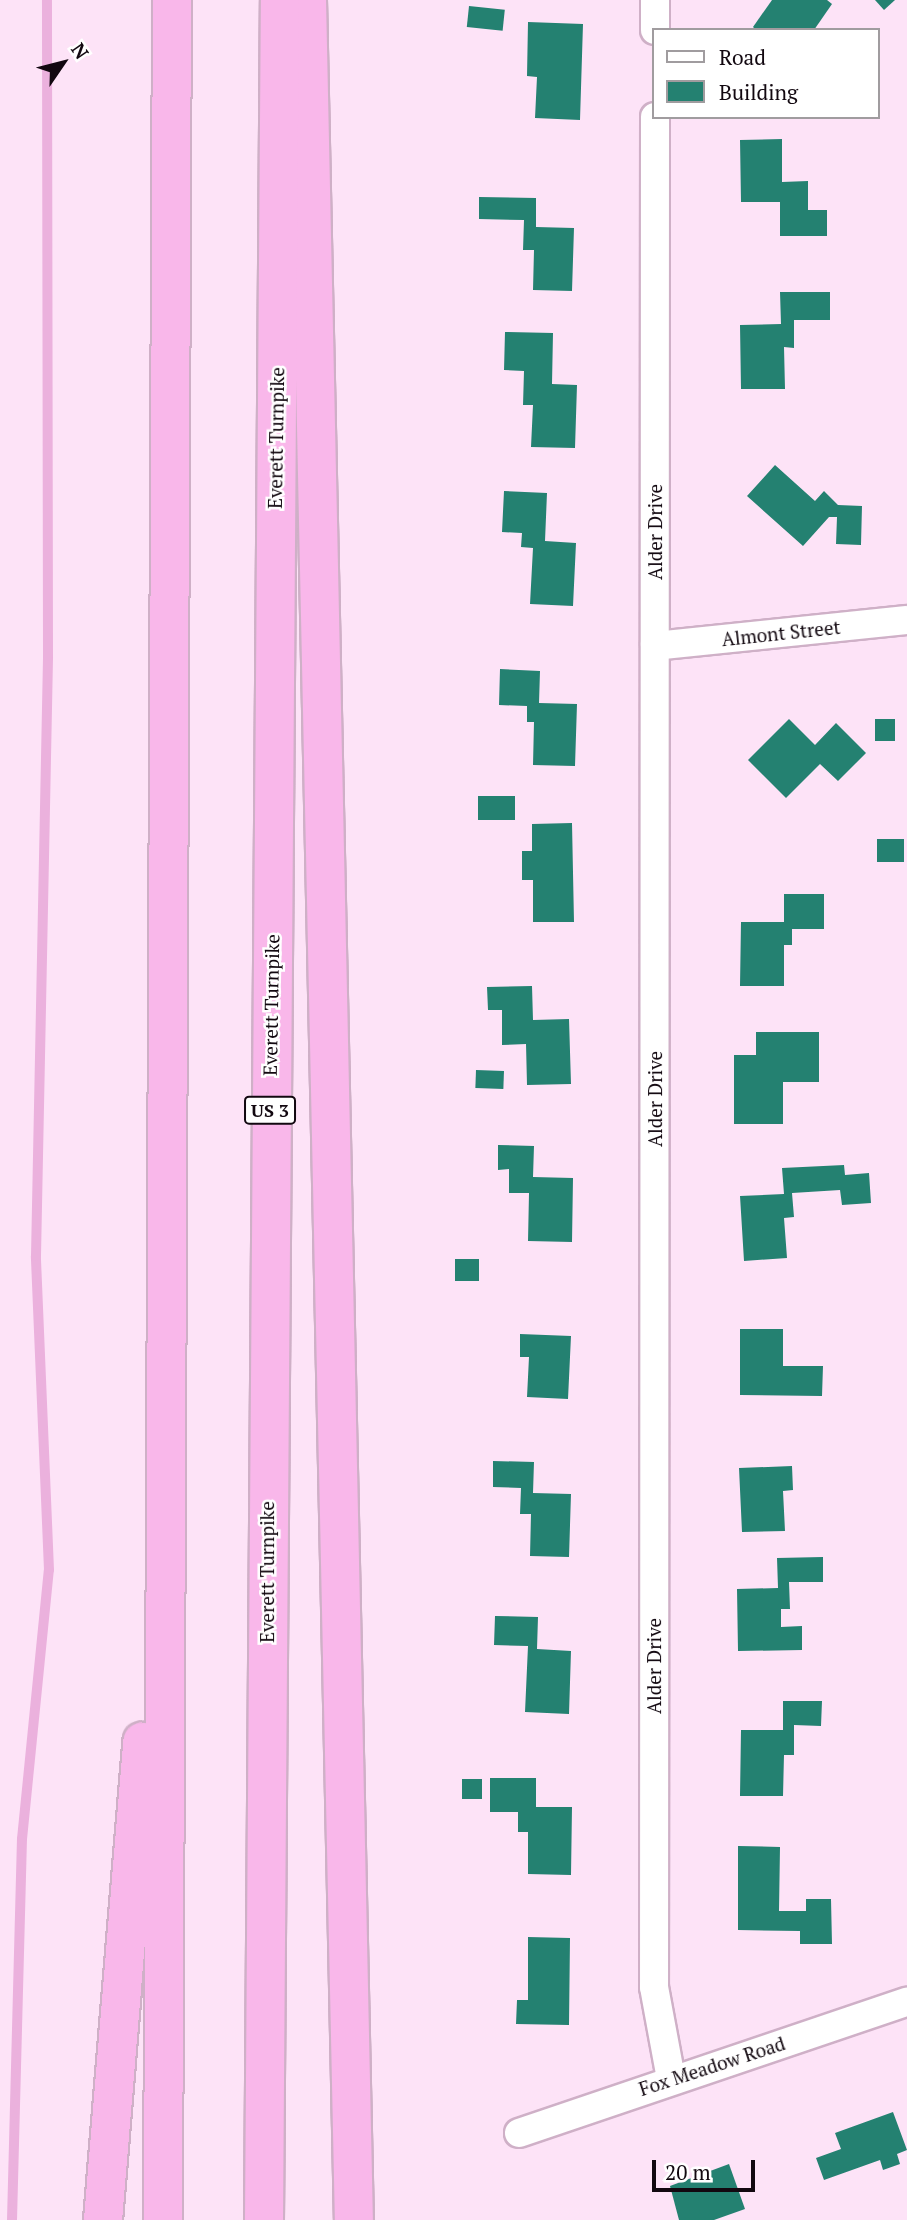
<!DOCTYPE html>
<html>
<head>
<meta charset="utf-8">
<style>
	body { margin:0 }
	#map { position:relative; width:907px; height:2220px; overflow:hidden; background:#fde3f7; font-family:"PT Serif",serif }
	div>[style] { position:absolute }
	[style*='--x'] { left:calc(var(--x)*1px); top:calc(var(--y)*1px); width:calc(var(--w)*1px); rotate:calc(var(--a)*1deg) }
	.stream>* { height:10px; margin:-5px; padding:0 5px; transform-origin:5px; border-radius:5px; background:#ebb1dd }
	.building>* { inset:0; background:#248171; transform-origin:0 0 }
	.roads { filter:drop-shadow(2px 0 #cfb0c7) drop-shadow(-2px 0 #cfb0c7) drop-shadow(0 2px #cfb0c7) drop-shadow(0 -2px #cfb0c7) }
	.minor>* { height:28px; margin:-14px; padding:0 14px; transform-origin:14px; border-radius:14px; background:#fff }
	.motorway>* { height:38px; margin:-19px; padding:0 19px; transform-origin:19px; border-radius:19px; background:#f9b7ea }
	span { translate:-50% -50%; white-space:nowrap; text-align:center; line-height:1.15; -webkit-text-stroke:5px #fff; paint-order:stroke }
	.shield-label span { padding:2px 5px; background:#fff; border:2px solid; border-radius:5px; -webkit-text-stroke-width:0 }
	.shield-label { font-size:18px; color:#120810; font-weight:700 }
	.street-label { font-size:19px; color:#120810 }
	.legend { position:absolute; left:652px; top:28px; width:228px; height:91px; box-sizing:border-box; background:#fff; border:2px solid #a09c9f; margin:0; padding:9px 12px; list-style:none; font-size:21px; color:#120810 }
	.legend li { display:flex; align-items:center; gap:14px; height:35px }
	.legend b { width:35px; border:2px solid #a09c9f }
	.north { position:absolute; left:28px; top:28px; width:70px; height:70px; -webkit-text-stroke:5px #fff; paint-order:stroke; rotate:55deg; font-size:19px; font-weight:700; line-height:28px; text-align:center; color:#120810 }
	.north::after { content:''; display:block; margin:auto; width:24px; height:32px; background:#120810; clip-path:polygon(50% 0,100% 100%,50% 72%,0 100%) }
	.scale { position:absolute; left:652px; top:2160px; width:103px; height:32px; box-sizing:border-box; border:4px solid #120810; border-top:0; padding-left:9px; font-size:21px; line-height:24px; white-space:nowrap; color:#120810; -webkit-text-stroke:5px #fff; paint-order:stroke }
</style>
</head>
<body>
<div id="map">
	<div class="stream">
		<i style="--x:12;--y:2220;--w:381;--a:-88.5"></i>
		<i style="--x:22;--y:1839;--w:270;--a:-84.3"></i>
		<i style="--x:49;--y:1570;--w:314;--a:-92.4"></i>
		<i style="--x:36;--y:1256;--w:600;--a:-88.85"></i>
		<i style="--x:48;--y:656;--w:656;--a:-90.09"></i>
	</div>
	<div class="building">
		<i style="clip-path:polygon(772px 0,827px 0,832px 4px,814px 30px,756px 30px,753px 27px)"></i>
		<i style="clip-path:polygon(875px 0,895px 0,884px 10px)"></i>
		<i style="left:469px;top:6px;width:36px;height:21px;rotate:6deg"></i>
		<i style="clip-path:polygon(528px 22px,583px 24px,580px 120px,535px 118px,537px 77px,527px 76px)"></i>
		<i style="clip-path:polygon(782px 139px,782px 182px,808px 181px,808px 210px,827px 210px,827px 236px,780px 236px,780px 202px,741px 202px,740px 140px)"></i>
		<i style="clip-path:polygon(479px 197px,536px 198px,536px 227px,574px 228px,572px 291px,533px 290px,534px 250px,523px 250px,524px 220px,479px 219px)"></i>
		<i style="clip-path:polygon(780px 292px,830px 292px,830px 320px,794px 320px,794px 348px,784px 347px,785px 389px,741px 389px,740px 325px,781px 324px)"></i>
		<i style="clip-path:polygon(505px 332px,553px 333px,552px 384px,577px 385px,575px 448px,531px 447px,533px 405px,523px 405px,524px 371px,504px 370px)"></i>
		<i style="clip-path:polygon(775px 465px,815px 501px,824px 491px,838px 505px,862px 506px,861px 545px,836px 544px,837px 517px,829px 517px,803px 546px,747px 496px)"></i>
		<i style="clip-path:polygon(504px 491px,547px 493px,545px 541px,576px 543px,573px 606px,530px 604px,533px 548px,521px 547px,522px 533px,502px 532px)"></i>
		<i style="clip-path:polygon(500px 669px,540px 671px,539px 703px,577px 704px,575px 766px,533px 765px,534px 722px,527px 722px,527px 706px,499px 705px)"></i>
		<i style="clip-path:polygon(789px 719px,815px 745px,836px 723px,866px 753px,838px 781px,820px 764px,786px 798px,748px 760px)"></i>
		<i style="left:875px;top:719px;width:20px;height:22px"></i>
		<i style="left:478px;top:796px;width:37px;height:24px"></i>
		<i style="clip-path:polygon(572px 823px,574px 922px,533px 922px,533px 880px,522px 880px,522px 851px,532px 851px,532px 824px)"></i>
		<i style="left:904px;top:839px;width:23px;height:27px;rotate:90deg"></i>
		<i style="clip-path:polygon(784px 894px,824px 894px,824px 929px,792px 929px,792px 945px,784px 945px,784px 986px,740px 986px,741px 922px,784px 922px)"></i>
		<i style="clip-path:polygon(532px 986px,533px 1020px,569px 1019px,571px 1084px,527px 1085px,526px 1044px,502px 1045px,502px 1010px,488px 1010px,487px 987px)"></i>
		<i style="clip-path:polygon(756px 1032px,819px 1032px,819px 1082px,783px 1082px,783px 1124px,734px 1124px,734px 1055px,756px 1055px)"></i>
		<i style="left:476px;top:1070px;width:28px;height:18px;rotate:2deg"></i>
		<i style="clip-path:polygon(498px 1145px,534px 1146px,533px 1177px,573px 1178px,572px 1242px,528px 1241px,529px 1193px,509px 1193px,509px 1169px,498px 1170px)"></i>
		<i style="clip-path:polygon(844px 1165px,845px 1175px,869px 1173px,871px 1203px,842px 1205px,840px 1190px,792px 1193px,794px 1217px,784px 1218px,787px 1258px,744px 1261px,740px 1196px,784px 1194px,782px 1168px)"></i>
		<i style="left:455px;top:1259px;width:24px;height:22px"></i>
		<i style="clip-path:polygon(740px 1329px,783px 1329px,783px 1366px,823px 1366px,822px 1396px,740px 1395px)"></i>
		<i style="clip-path:polygon(520px 1334px,571px 1336px,568px 1399px,527px 1397px,529px 1357px,520px 1357px)"></i>
		<i style="clip-path:polygon(493px 1461px,534px 1462px,533px 1493px,571px 1494px,569px 1557px,530px 1556px,531px 1514px,520px 1514px,521px 1488px,493px 1487px)"></i>
		<i style="clip-path:polygon(792px 1466px,793px 1490px,783px 1491px,785px 1531px,742px 1532px,739px 1468px)"></i>
		<i style="clip-path:polygon(823px 1557px,823px 1582px,789px 1582px,790px 1609px,781px 1609px,781px 1627px,802px 1626px,802px 1650px,738px 1651px,737px 1589px,778px 1588px,777px 1558px)"></i>
		<i style="clip-path:polygon(495px 1616px,538px 1617px,537px 1649px,571px 1651px,569px 1714px,525px 1712px,528px 1646px,494px 1645px)"></i>
		<i style="clip-path:polygon(783px 1701px,822px 1701px,821px 1726px,794px 1725px,794px 1755px,784px 1755px,783px 1796px,740px 1796px,741px 1730px,783px 1730px)"></i>
		<i style="clip-path:polygon(490px 1778px,536px 1778px,536px 1807px,572px 1807px,571px 1875px,528px 1874px,528px 1832px,518px 1832px,518px 1812px,490px 1812px)"></i>
		<i style="left:482px;top:1779px;width:20px;height:20px;rotate:90deg"></i>
		<i style="clip-path:polygon(738px 1846px,780px 1847px,779px 1911px,806px 1911px,806px 1899px,831px 1899px,832px 1944px,800px 1944px,800px 1931px,738px 1930px)"></i>
		<i style="clip-path:polygon(528px 1937px,570px 1938px,569px 2025px,516px 2024px,517px 2000px,528px 2000px)"></i>
		<i style="clip-path:polygon(893px 2112px,907px 2150px,897px 2154px,900px 2164px,883px 2170px,880px 2160px,824px 2180px,816px 2158px,841px 2149px,835px 2133px)"></i>
		<i style="clip-path:polygon(729px 2164px,745px 2209px,714px 2220px,679px 2220px,670px 2186px)"></i>
	</div>
	<div class="roads">
		<div class="minor">
			<i style="--x:655;--y:30;--w:30;--a:-90"></i>
			<i style="--x:655;--y:117;--w:1870;--a:90.03"></i>
			<i style="--x:654;--y:1987;--w:94;--a:79.5"></i>
			<i style="--x:655;--y:646;--w:253;--a:-5.9"></i>
			<i style="--x:519;--y:2133;--w:410;--a:-18.7"></i>
		</div>
		<div class="motorway">
			<i style="--x:307;--y:0;--w:2220;--a:88.79"></i>
			<i style="--x:103;--y:2220;--w:480;--a:-85.3"></i>
			<i style="--x:163;--y:2220;--w:2220;--a:-89.77"></i>
			<i style="--x:264;--y:2220;--w:2220;--a:-89.59"></i>
		</div>
	</div>
	<div class="shield-label">
		<span style="left:270px;top:1110px">US 3</span>
	</div>
	<div class="street-label">
		<span style="left:276px;top:438px;rotate:-89deg">Everett Turnpike</span>
		<span style="left:655px;top:532px;rotate:-90deg">Alder Drive</span>
		<span style="left:781px;top:633px;rotate:-6deg">Almont Street</span>
		<span style="left:271px;top:1005px;rotate:-89deg">Everett Turnpike</span>
		<span style="left:655px;top:1099px;rotate:-90deg">Alder Drive</span>
		<span style="left:267px;top:1572px;rotate:-90deg">Everett Turnpike</span>
		<span style="left:654px;top:1666px;rotate:-90deg">Alder Drive</span>
		<span style="left:712px;top:2066px;rotate:-18deg">Fox Meadow Road</span>
	</div>
	<ul class="legend">
	<li><b style="height:9px;background:#fff"></b>Road</li>
	<li><b style="height:19px;background:#248171"></b>Building</li>
	</ul>
	<div class="north">N</div>
	<div class="scale">20 m</div>
</div>
</body>
</html>
